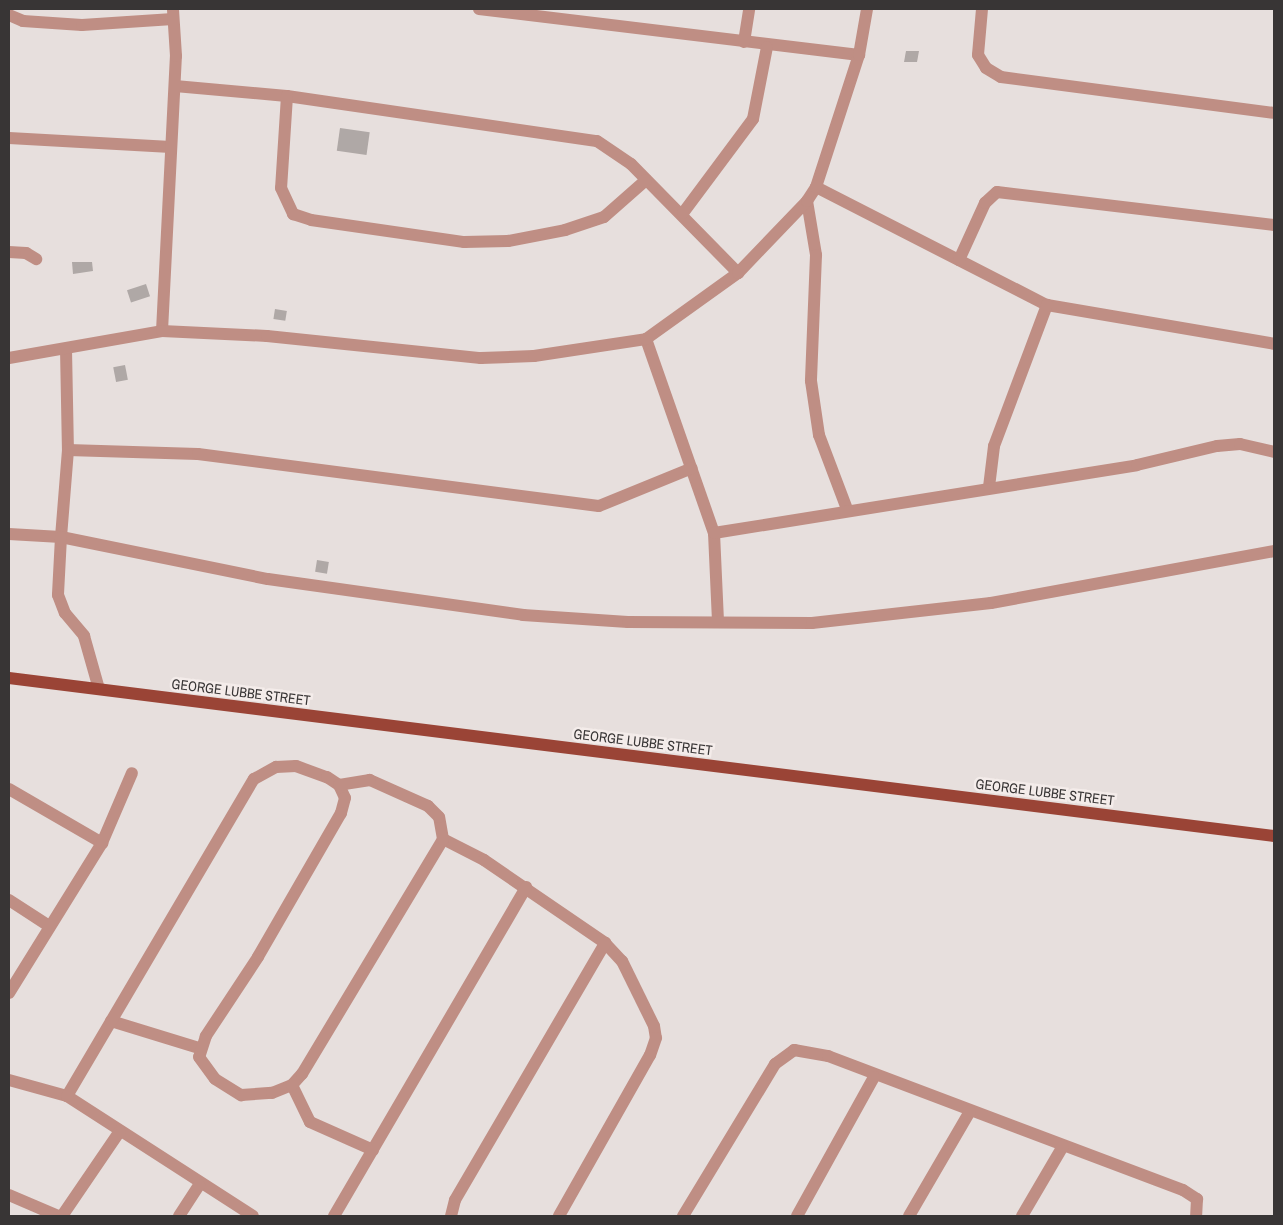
<!DOCTYPE html>
<html>
<head>
<meta charset="utf-8">
<style>
	body { margin:0 }
	#map { position:relative; width:1283px; height:1225px; overflow:hidden; background:#e7dfdd; font-family:"Archivo Narrow",sans-serif }
	div>[style] { position:absolute }
	[style*='--x'] { left:calc(var(--x)*1px); top:calc(var(--y)*1px); width:calc(var(--w)*1px); rotate:calc(var(--a)*1deg) }
	.building>* { inset:0; background:#afa8a6; transform-origin:0 0 }
	.minor>* { height:12px; margin:-6px; padding:0 6px; transform-origin:6px; border-radius:6px; background:#bf8e84 }
	.major>* { height:12px; margin:-6px; padding:0 6px; transform-origin:6px; border-radius:6px; background:#9a4436 }
	span { translate:-50% -50%; white-space:nowrap; text-align:center; line-height:1.15; -webkit-text-stroke:5px #f4ecea; paint-order:stroke }
	.street-label { font-size:14px; color:#383535 }
	.frame { position:absolute; inset:0; border:10px solid #383535; pointer-events:none }
</style>
</head>
<body>
<div id="map">
	<div class="building">
		<i style="clip-path:polygon(906px 51px,919px 51px,917px 62px,904px 62px)"></i>
		<i style="left:340px;top:128px;width:30px;height:23px;rotate:8deg"></i>
		<i style="clip-path:polygon(72px 262px,92px 262px,93px 271px,73px 274px)"></i>
		<i style="left:146px;top:284px;width:13px;height:20px;rotate:72deg"></i>
		<i style="left:275px;top:309px;width:12px;height:10px;rotate:9deg"></i>
		<i style="left:125px;top:365px;width:15px;height:12px;rotate:79deg"></i>
		<i style="left:317px;top:560px;width:12px;height:12px;rotate:9deg"></i>
	</div>
	<div class="minor">
		<i style="--x:479;--y:9;--w:383;--a:6.9"></i>
		<i style="--x:982;--y:9;--w:46;--a:95"></i>
		<i style="--x:978;--y:55;--w:15;--a:58"></i>
		<i style="--x:986;--y:68;--w:17;--a:31"></i>
		<i style="--x:1001;--y:77;--w:275;--a:7.5"></i>
		<i style="--x:9;--y:15;--w:15;--a:23"></i>
		<i style="--x:23;--y:21;--w:59;--a:3.9"></i>
		<i style="--x:82;--y:25;--w:91;--a:-3.8"></i>
		<i style="--x:744;--y:42;--w:33;--a:-81"></i>
		<i style="--x:175;--y:86;--w:112;--a:5.1"></i>
		<i style="--x:287;--y:96;--w:313;--a:8.3"></i>
		<i style="--x:597;--y:141;--w:41;--a:34.1"></i>
		<i style="--x:631;--y:164;--w:153;--a:45.5"></i>
		<i style="--x:287;--y:96;--w:92;--a:93.7"></i>
		<i style="--x:281;--y:188;--w:29;--a:65"></i>
		<i style="--x:293;--y:214;--w:19;--a:18"></i>
		<i style="--x:311;--y:220;--w:155;--a:8.2"></i>
		<i style="--x:464;--y:242;--w:44;--a:-1.3"></i>
		<i style="--x:508;--y:241;--w:58;--a:-10.9"></i>
		<i style="--x:565;--y:230;--w:41;--a:-18.4"></i>
		<i style="--x:604;--y:217;--w:56;--a:-41.4"></i>
		<i style="--x:9;--y:138;--w:162;--a:3.2"></i>
		<i style="--x:816;--y:187;--w:259;--a:27.1"></i>
		<i style="--x:1047;--y:305;--w:230;--a:9.7"></i>
		<i style="--x:807;--y:201;--w:55;--a:80.5"></i>
		<i style="--x:816;--y:255;--w:126;--a:92.3"></i>
		<i style="--x:811;--y:381;--w:55;--a:81.6"></i>
		<i style="--x:819;--y:435;--w:79;--a:69.3"></i>
		<i style="--x:683;--y:213;--w:117;--a:-53.3"></i>
		<i style="--x:753;--y:119;--w:73;--a:-79"></i>
		<i style="--x:9;--y:252;--w:17;--a:3"></i>
		<i style="--x:26;--y:253;--w:12;--a:31"></i>
		<i style="--x:959;--y:260;--w:63;--a:-65.5"></i>
		<i style="--x:985;--y:203;--w:16;--a:-43"></i>
		<i style="--x:997;--y:192;--w:279;--a:6.8"></i>
		<i style="--x:162;--y:331;--w:275;--a:-87.1"></i>
		<i style="--x:176;--y:56;--w:47;--a:-93.7"></i>
		<i style="--x:646;--y:339;--w:206;--a:70.7"></i>
		<i style="--x:714;--y:533;--w:88;--a:87.4"></i>
		<i style="--x:66;--y:349;--w:101;--a:88.9"></i>
		<i style="--x:68;--y:450;--w:87;--a:94.6"></i>
		<i style="--x:61;--y:537;--w:211;--a:11.5"></i>
		<i style="--x:268;--y:579;--w:258;--a:8"></i>
		<i style="--x:523;--y:615;--w:105;--a:3.8"></i>
		<i style="--x:628;--y:622;--w:184;--a:0.3"></i>
		<i style="--x:812;--y:623;--w:180;--a:-6.4"></i>
		<i style="--x:991;--y:603;--w:288;--a:-10.4"></i>
		<i style="--x:9;--y:358;--w:155;--a:-10"></i>
		<i style="--x:162;--y:331;--w:105;--a:2.7"></i>
		<i style="--x:267;--y:336;--w:215;--a:5.9"></i>
		<i style="--x:481;--y:358;--w:53;--a:-2.2"></i>
		<i style="--x:534;--y:356;--w:113;--a:-8.6"></i>
		<i style="--x:646;--y:339;--w:113;--a:-35.7"></i>
		<i style="--x:738;--y:273;--w:100;--a:-46.2"></i>
		<i style="--x:807;--y:201;--w:17;--a:-57"></i>
		<i style="--x:816;--y:187;--w:139;--a:-72"></i>
		<i style="--x:859;--y:55;--w:47;--a:-80.1"></i>
		<i style="--x:68;--y:450;--w:130;--a:1.8"></i>
		<i style="--x:198;--y:454;--w:404;--a:7.4"></i>
		<i style="--x:599;--y:506;--w:100;--a:-22.2"></i>
		<i style="--x:989;--y:487;--w:41;--a:-83"></i>
		<i style="--x:994;--y:446;--w:151;--a:-69.4"></i>
		<i style="--x:714;--y:533;--w:428;--a:-9.1"></i>
		<i style="--x:1137;--y:465;--w:82;--a:-13.4"></i>
		<i style="--x:1217;--y:446;--w:23;--a:-5"></i>
		<i style="--x:1240;--y:444;--w:35;--a:13"></i>
		<i style="--x:9;--y:534;--w:52;--a:3.3"></i>
		<i style="--x:61;--y:537;--w:58;--a:93"></i>
		<i style="--x:58;--y:595;--w:19;--a:69"></i>
		<i style="--x:65;--y:613;--w:30;--a:50"></i>
		<i style="--x:84;--y:636;--w:55;--a:74.2"></i>
		<i style="--x:9;--y:789;--w:108;--a:30.1"></i>
		<i style="--x:443;--y:839;--w:46;--a:27.1"></i>
		<i style="--x:484;--y:860;--w:147;--a:34.4"></i>
		<i style="--x:605;--y:943;--w:25;--a:47"></i>
		<i style="--x:622;--y:961;--w:72;--a:63.8"></i>
		<i style="--x:654;--y:1026;--w:12;--a:81"></i>
		<i style="--x:656;--y:1038;--w:18;--a:109"></i>
		<i style="--x:650;--y:1055;--w:185;--a:119.5"></i>
		<i style="--x:9;--y:900;--w:48;--a:33"></i>
		<i style="--x:9;--y:993;--w:176;--a:-58.2"></i>
		<i style="--x:102;--y:843;--w:76;--a:-66.8"></i>
		<i style="--x:111;--y:1021;--w:92;--a:17.1"></i>
		<i style="--x:9;--y:1080;--w:60;--a:15.4"></i>
		<i style="--x:67;--y:1096;--w:221;--a:32.8"></i>
		<i style="--x:292;--y:1085;--w:41;--a:64.1"></i>
		<i style="--x:310;--y:1122;--w:69;--a:24"></i>
		<i style="--x:67;--y:1096;--w:368;--a:-59.5"></i>
		<i style="--x:254;--y:779;--w:25;--a:-29"></i>
		<i style="--x:276;--y:767;--w:20;--a:-3"></i>
		<i style="--x:296;--y:766;--w:33;--a:20"></i>
		<i style="--x:327;--y:777;--w:14;--a:34"></i>
		<i style="--x:339;--y:785;--w:14;--a:65"></i>
		<i style="--x:345;--y:798;--w:16;--a:105"></i>
		<i style="--x:341;--y:813;--w:166;--a:120"></i>
		<i style="--x:258;--y:957;--w:95;--a:123.4"></i>
		<i style="--x:206;--y:1036;--w:22;--a:108"></i>
		<i style="--x:199;--y:1057;--w:27;--a:54"></i>
		<i style="--x:215;--y:1079;--w:31;--a:32"></i>
		<i style="--x:241;--y:1095;--w:31;--a:-4"></i>
		<i style="--x:272;--y:1093;--w:22;--a:-22"></i>
		<i style="--x:292;--y:1085;--w:15;--a:-48"></i>
		<i style="--x:302;--y:1074;--w:274;--a:-59"></i>
		<i style="--x:443;--y:839;--w:22;--a:-100"></i>
		<i style="--x:439;--y:817;--w:16;--a:-135"></i>
		<i style="--x:428;--y:806;--w:64;--a:-155.9"></i>
		<i style="--x:370;--y:780;--w:31;--a:171"></i>
		<i style="--x:9;--y:1195;--w:53;--a:23.2"></i>
		<i style="--x:62;--y:1216;--w:103;--a:-55.7"></i>
		<i style="--x:179;--y:1216;--w:37;--a:-57"></i>
		<i style="--x:334;--y:1216;--w:381;--a:-59.7"></i>
		<i style="--x:451;--y:1216;--w:16;--a:-76"></i>
		<i style="--x:455;--y:1200;--w:298;--a:-59.7"></i>
		<i style="--x:683;--y:1216;--w:178;--a:-58.8"></i>
		<i style="--x:775;--y:1064;--w:24;--a:-36"></i>
		<i style="--x:794;--y:1050;--w:35;--a:10"></i>
		<i style="--x:828;--y:1056;--w:379;--a:20.7"></i>
		<i style="--x:1183;--y:1190;--w:17;--a:33"></i>
		<i style="--x:1197;--y:1199;--w:17;--a:93"></i>
		<i style="--x:797;--y:1216;--w:159;--a:-61"></i>
		<i style="--x:909;--y:1216;--w:121;--a:-59.8"></i>
		<i style="--x:1022;--y:1216;--w:81;--a:-59.6"></i>
	</div>
	<div class="major">
		<i style="--x:9;--y:678;--w:1275;--a:7.12"></i>
	</div>
	<div class="street-label">
		<span style="left:241px;top:692px;rotate:7deg">GEORGE LUBBE STREET</span>
		<span style="left:643px;top:742px;rotate:7deg">GEORGE LUBBE STREET</span>
		<span style="left:1045px;top:792px;rotate:7deg">GEORGE LUBBE STREET</span>
	</div>
	<div class="frame"></div>
</div>
</body>
</html>
